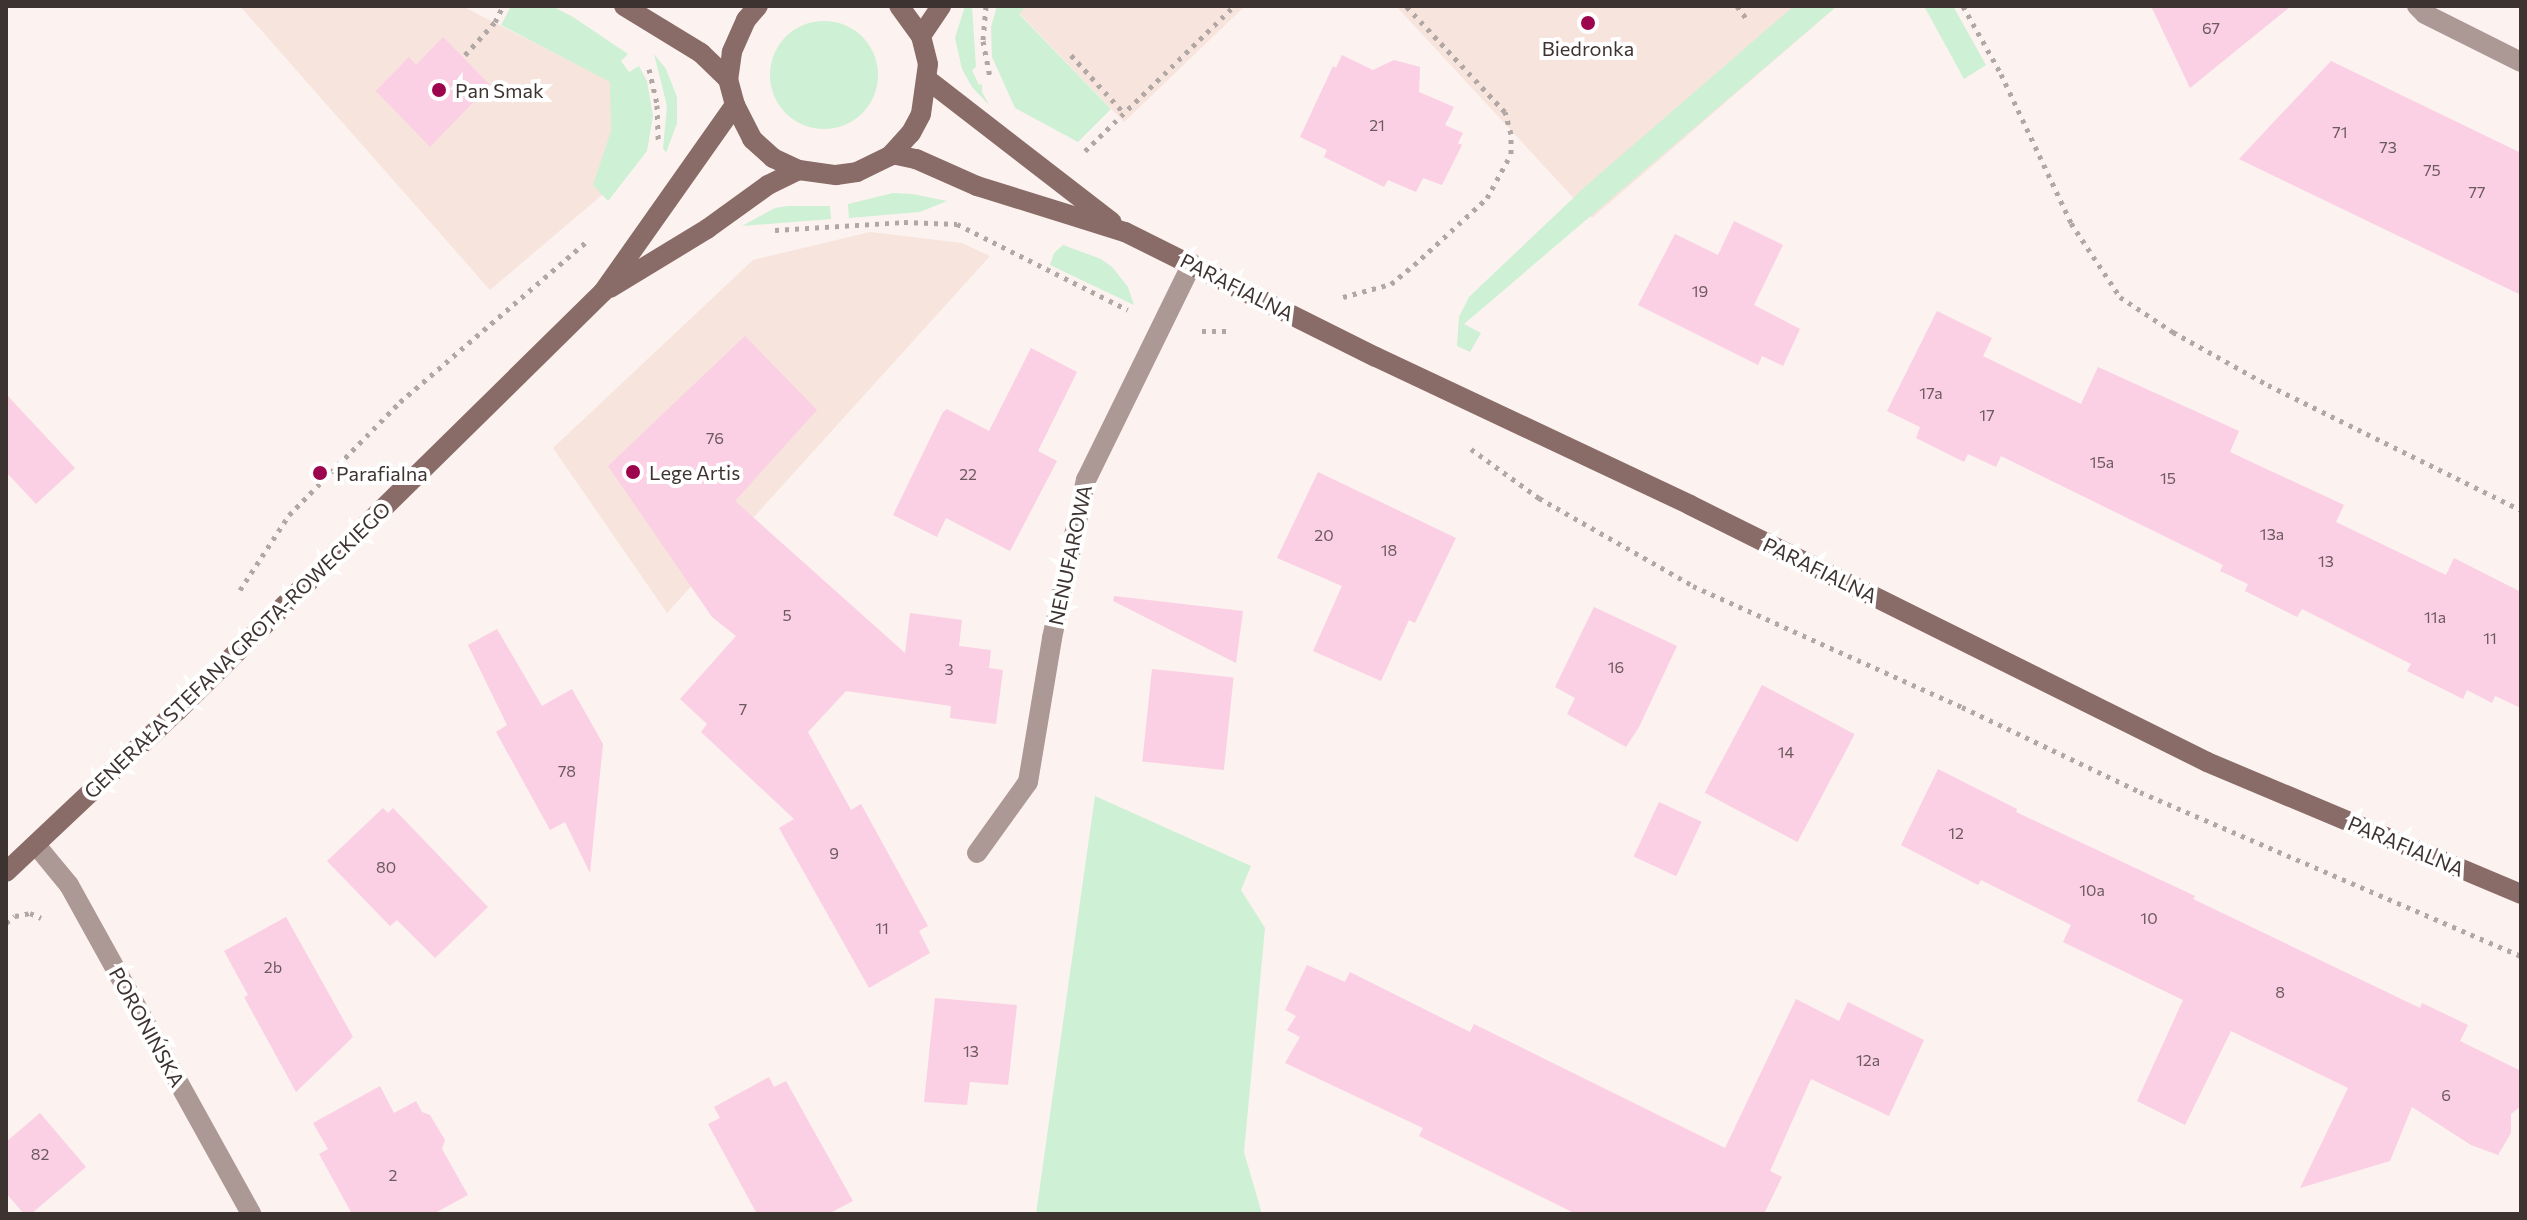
<!DOCTYPE html>
<html>
<head>
<meta charset="utf-8">
<style>
	body { margin:0 }
	#map { position:relative; width:2527px; height:1220px; overflow:hidden; background:#fcf2ef; font-family:Commissioner,sans-serif }
	div>[style] { position:absolute }
	[style*='--x'] { left:calc(var(--x)*1px); top:calc(var(--y)*1px); width:calc(var(--w)*1px); rotate:calc(var(--a)*1deg) }
	.built>* { inset:0; background:#f7e4dd }
	.green>* { inset:0; background:#cef0d5 }
	.round { border-radius:50% }
	.building>* { inset:0; background:#fbcfe4; transform-origin:0 0 }
	.path>* { height:5px; margin-top:-2.5px; transform-origin:0; background:repeating-linear-gradient(90deg,#b1a7a4 0 4px,transparent 0 10px) }
	.street>* { height:20px; margin:-10px; padding:0 10px; transform-origin:10px; border-radius:10px; background:#ac9895 }
	.secondary>* { height:20px; margin:-10px; padding:0 10px; transform-origin:10px; border-radius:10px; background:#896c68 }
	.dots>* { width:22px; height:22px; translate:-50% -50%; box-sizing:border-box; border:4px solid #fff; border-radius:50% }
	span { translate:-50% -50%; white-space:nowrap; text-align:center; line-height:1.15; -webkit-text-stroke:8px #fff; paint-order:stroke }
	.number-label { font-size:16px; color:#6c5a5d }
	.number-label span { -webkit-text-stroke-width:0 }
	.poi-label { font-size:20px; color:#3d3330 }
	.left { translate:0 -50%; text-align:left }
	.street-label { font-size:20px; color:#3d3330 }
	.frame { position:absolute; inset:0; border:8px solid #3d3330; pointer-events:none }
</style>
</head>
<body>
<div id="map">
	<div class="built">
		<i style="clip-path:polygon(240px 6px,462px 6px,621px 87px,602px 195px,490px 290px)"></i>
		<i style="clip-path:polygon(1026px 6px,1245px 6px,1124px 122px,1019px 13px)"></i>
		<i style="clip-path:polygon(1396px 6px,1837px 6px,1592px 218px)"></i>
		<i style="clip-path:polygon(870px 232px,962px 243px,990px 256px,667px 613px,553px 448px,753px 260px)"></i>
	</div>
	<div class="green">
		<i style="clip-path:polygon(511px 6px,552px 6px,573px 17px,628px 54px,621px 61px,629px 72px,639px 66px,647px 81px,653px 116px,647px 151px,608px 201px,593px 185px,611px 131px,610px 82px,501px 25px)"></i>
		<i style="clip-path:polygon(965px 6px,972px 6px,976px 67px,972px 70px,979px 85px,982px 84px,982px 92px,989px 105px,972px 87px,962px 69px,955px 38px)"></i>
		<i style="clip-path:polygon(997px 6px,1026px 6px,1019px 14px,1111px 109px,1078px 142px,1015px 108px,992px 57px,991px 27px)"></i>
		<i style="clip-path:polygon(1794px 6px,1837px 6px,1464px 324px,1481px 333px,1470px 352px,1457px 346px,1459px 317px,1469px 297px,1587px 185px)"></i>
		<i style="clip-path:polygon(1924px 6px,1953px 6px,1986px 65px,1964px 79px)"></i>
		<i class="round" style="left:770px;top:21px;width:108px;height:108px"></i>
		<i style="clip-path:polygon(654px 54px,666px 69px,677px 97px,677px 123px,666px 153px,663px 148px,667px 106px)"></i>
		<i style="clip-path:polygon(893px 193px,912px 194px,947px 201px,920px 212px,849px 218px,848px 204px)"></i>
		<i style="clip-path:polygon(788px 206px,830px 206px,831px 219px,742px 226px,775px 208px)"></i>
		<i style="clip-path:polygon(1063px 245px,1101px 259px,1112px 267px,1128px 287px,1134px 305px,1050px 265px,1054px 253px)"></i>
		<i style="clip-path:polygon(1095px 796px,1251px 866px,1241px 890px,1265px 928px,1244px 1152px,1262px 1214px,1036px 1214px)"></i>
	</div>
	<div class="building">
		<i style="clip-path:polygon(2151px 6px,2291px 6px,2190px 88px)"></i>
		<i style="clip-path:polygon(443px 37px,490px 85px,430px 147px,376px 91px,409px 57px,416px 65px)"></i>
		<i style="clip-path:polygon(1342px 55px,1373px 70px,1394px 60px,1420px 67px,1419px 92px,1454px 107px,1445px 125px,1463px 133px,1458px 143px,1462px 145px,1442px 185px,1423px 178px,1416px 192px,1388px 180px,1384px 187px,1324px 157px,1327px 150px,1300px 137px,1333px 66px,1336px 68px)"></i>
		<i style="clip-path:polygon(2331px 61px,2521px 153px,2521px 295px,2239px 159px)"></i>
		<i style="clip-path:polygon(1734px 221px,1783px 245px,1754px 305px,1800px 329px,1783px 366px,1762px 356px,1758px 365px,1638px 305px,1675px 234px,1718px 255px)"></i>
		<i style="clip-path:polygon(1937px 311px,1992px 338px,1983px 356px,2081px 404px,2098px 367px,2239px 431px,2230px 452px,2344px 505px,2336px 522px,2446px 575px,2454px 558px,2521px 592px,2521px 708px,2495px 696px,2492px 703px,2467px 690px,2463px 699px,2407px 671px,2411px 664px,2302px 609px,2297px 617px,2245px 591px,2248px 584px,2220px 571px,2223px 565px,2001px 456px,1996px 467px,1968px 454px,1964px 462px,1916px 438px,1920px 427px,1887px 411px)"></i>
		<i style="clip-path:polygon(745px 336px,817px 410px,735px 501px,905px 653px,910px 613px,962px 620px,959px 646px,991px 650px,989px 668px,1003px 670px,996px 724px,950px 718px,951px 706px,846px 691px,808px 732px,851px 810px,861px 804px,928px 926px,919px 931px,930px 953px,869px 988px,779px 828px,794px 819px,701px 732px,707px 724px,680px 699px,736px 636px,712px 617px,608px 466px)"></i>
		<i style="clip-path:polygon(1031px 348px,1077px 372px,1038px 451px,1057px 461px,1010px 551px,946px 518px,937px 537px,893px 515px,943px 412px,947px 409px,989px 431px)"></i>
		<i style="clip-path:polygon(6px 394px,75px 468px,36px 504px,6px 472px)"></i>
		<i style="clip-path:polygon(1318px 472px,1456px 538px,1415px 623px,1409px 620px,1381px 681px,1313px 651px,1342px 586px,1277px 558px)"></i>
		<i style="clip-path:polygon(1114px 596px,1243px 611px,1236px 663px,1113px 601px)"></i>
		<i style="clip-path:polygon(1594px 607px,1677px 646px,1639px 727px,1626px 747px,1567px 714px,1575px 698px,1555px 687px)"></i>
		<i style="clip-path:polygon(497px 629px,542px 706px,572px 689px,603px 744px,590px 873px,565px 822px,550px 830px,496px 732px,507px 725px,468px 645px)"></i>
		<i style="left:1152px;top:669px;width:82px;height:93px;rotate:6deg"></i>
		<i style="left:1762px;top:685px;width:105px;height:122px;rotate:28deg"></i>
		<i style="clip-path:polygon(1938px 769px,2017px 809px,2016px 812px,2195px 896px,2193px 899px,2420px 1008px,2422px 1003px,2468px 1025px,2460px 1041px,2521px 1071px,2521px 1106px,2511px 1114px,2511px 1133px,2498px 1155px,2471px 1145px,2412px 1107px,2390px 1161px,2300px 1188px,2348px 1088px,2231px 1031px,2185px 1125px,2137px 1101px,2183px 1000px,2063px 942px,2071px 925px,1981px 880px,1978px 885px,1901px 845px)"></i>
		<i style="left:1659px;top:802px;width:47px;height:60px;rotate:25deg"></i>
		<i style="clip-path:polygon(383px 808px,388px 813px,393px 808px,488px 907px,435px 958px,397px 920px,390px 926px,327px 861px)"></i>
		<i style="clip-path:polygon(286px 917px,353px 1037px,296px 1092px,244px 997px,248px 995px,224px 951px)"></i>
		<i style="clip-path:polygon(1307px 965px,1345px 982px,1350px 972px,1470px 1032px,1474px 1024px,1725px 1148px,1796px 999px,1839px 1021px,1848px 1002px,1924px 1040px,1889px 1116px,1811px 1079px,1770px 1171px,1782px 1177px,1764px 1214px,1576px 1214px,1419px 1136px,1423px 1128px,1285px 1063px,1300px 1037px,1287px 1030px,1296px 1016px,1285px 1010px)"></i>
		<i style="clip-path:polygon(935px 998px,1017px 1005px,1008px 1085px,970px 1082px,967px 1105px,924px 1102px)"></i>
		<i style="clip-path:polygon(769px 1077px,774px 1087px,786px 1081px,853px 1201px,828px 1214px,757px 1214px,708px 1124px,720px 1118px,714px 1107px)"></i>
		<i style="clip-path:polygon(380px 1086px,394px 1113px,416px 1101px,422px 1112px,430px 1115px,445px 1140px,442px 1149px,468px 1195px,433px 1214px,352px 1214px,319px 1154px,328px 1149px,313px 1123px)"></i>
		<i style="clip-path:polygon(40px 1113px,86px 1167px,31px 1214px,24px 1214px,6px 1193px,6px 1142px)"></i>
	</div>
	<div class="path">
		<i style="--x:986;--y:6;--w:35;--a:95"></i>
		<i style="--x:983;--y:41;--w:36;--a:79"></i>
		<i style="--x:1737;--y:6;--w:15;--a:53"></i>
		<i style="--x:1963;--y:6;--w:78;--a:60.8"></i>
		<i style="--x:2001;--y:74;--w:165;--a:64.8"></i>
		<i style="--x:2071;--y:223;--w:89;--a:56.5"></i>
		<i style="--x:2120;--y:297;--w:64;--a:33.4"></i>
		<i style="--x:2173;--y:332;--w:109;--a:29.2"></i>
		<i style="--x:2268;--y:385;--w:282;--a:26.3"></i>
		<i style="--x:465;--y:55;--w:45;--a:-47.7"></i>
		<i style="--x:495;--y:22;--w:18;--a:-63"></i>
		<i style="--x:1071;--y:55;--w:79;--a:47.6"></i>
		<i style="--x:649;--y:69;--w:37;--a:77"></i>
		<i style="--x:657;--y:105;--w:36;--a:88"></i>
		<i style="--x:1085;--y:151;--w:208;--a:-44.2"></i>
		<i style="--x:775;--y:230;--w:129;--a:-3.5"></i>
		<i style="--x:904;--y:222;--w:53;--a:2.2"></i>
		<i style="--x:957;--y:224;--w:191;--a:26.7"></i>
		<i style="--x:1343;--y:297;--w:50;--a:-15.2"></i>
		<i style="--x:1391;--y:284;--w:30;--a:-40"></i>
		<i style="--x:1414;--y:265;--w:99;--a:-42.5"></i>
		<i style="--x:1487;--y:198;--w:50;--a:-61.4"></i>
		<i style="--x:1511;--y:154;--w:20;--a:-90"></i>
		<i style="--x:1511;--y:134;--w:23;--a:-105"></i>
		<i style="--x:1505;--y:112;--w:145;--a:-133"></i>
		<i style="--x:1202;--y:331;--w:30;--a:0"></i>
		<i style="--x:1471;--y:449;--w:84;--a:35.8"></i>
		<i style="--x:1539;--y:498;--w:177;--a:29.7"></i>
		<i style="--x:1693;--y:586;--w:295;--a:24.2"></i>
		<i style="--x:1962;--y:707;--w:197;--a:25.5"></i>
		<i style="--x:2140;--y:792;--w:415;--a:23.3"></i>
		<i style="--x:240;--y:590;--w:90;--a:-56.8"></i>
		<i style="--x:289;--y:515;--w:158;--a:-45.5"></i>
		<i style="--x:400;--y:402;--w:245;--a:-40.7"></i>
		<i style="--x:6;--y:923;--w:11;--a:-38"></i>
		<i style="--x:15;--y:916;--w:15;--a:-11"></i>
		<i style="--x:30;--y:913;--w:12;--a:24"></i>
	</div>
	<div class="street">
		<i style="--x:2417;--y:6;--w:11;--a:45"></i>
		<i style="--x:2425;--y:14;--w:107;--a:26.6"></i>
		<i style="--x:36;--y:845;--w:52;--a:50.5"></i>
		<i style="--x:69;--y:885;--w:376;--a:61"></i>
		<i style="--x:977;--y:853;--w:87;--a:-54.3"></i>
		<i style="--x:1028;--y:782;--w:146;--a:-80.5"></i>
		<i style="--x:1052;--y:638;--w:162;--a:-77.9"></i>
		<i style="--x:1086;--y:480;--w:241;--a:-63.9"></i>
	</div>
	<div class="secondary">
		<i style="--x:624;--y:6;--w:90;--a:31.4"></i>
		<i style="--x:701;--y:53;--w:37;--a:44"></i>
		<i style="--x:758;--y:6;--w:18;--a:131"></i>
		<i style="--x:746;--y:20;--w:35;--a:114"></i>
		<i style="--x:732;--y:52;--w:27;--a:98"></i>
		<i style="--x:728;--y:79;--w:27;--a:75"></i>
		<i style="--x:735;--y:105;--w:38;--a:63"></i>
		<i style="--x:752;--y:139;--w:28;--a:42"></i>
		<i style="--x:773;--y:158;--w:29;--a:25"></i>
		<i style="--x:799;--y:170;--w:37;--a:8"></i>
		<i style="--x:836;--y:175;--w:21;--a:-8"></i>
		<i style="--x:857;--y:172;--w:37;--a:-26"></i>
		<i style="--x:890;--y:156;--w:31;--a:-48"></i>
		<i style="--x:911;--y:133;--w:21;--a:-62"></i>
		<i style="--x:921;--y:114;--w:50;--a:-82"></i>
		<i style="--x:928;--y:64;--w:29;--a:-104"></i>
		<i style="--x:921;--y:36;--w:37;--a:-126"></i>
		<i style="--x:921;--y:36;--w:36;--a:-56"></i>
		<i style="--x:928;--y:80;--w:232;--a:37.7"></i>
		<i style="--x:892;--y:154;--w:25;--a:12"></i>
		<i style="--x:916;--y:159;--w:67;--a:23.9"></i>
		<i style="--x:977;--y:186;--w:155;--a:17.3"></i>
		<i style="--x:1125;--y:232;--w:280;--a:26.5"></i>
		<i style="--x:1376;--y:357;--w:347;--a:25.2"></i>
		<i style="--x:1690;--y:505;--w:577;--a:26.43"></i>
		<i style="--x:2207;--y:762;--w:341;--a:22.8"></i>
		<i style="--x:610;--y:288;--w:114;--a:-31.3"></i>
		<i style="--x:707;--y:229;--w:75;--a:-35.8"></i>
		<i style="--x:768;--y:185;--w:34;--a:-26"></i>
		<i style="--x:6;--y:872;--w:235;--a:-43.3"></i>
		<i style="--x:177;--y:711;--w:598;--a:-44.53"></i>
		<i style="--x:603;--y:292;--w:229;--a:-54.8"></i>
	</div>
	<div class="dots">
		<i style="left:1588px;top:23px;background:#9d044e"></i>
		<i style="left:439px;top:90px;background:#9d044e"></i>
		<i style="left:633px;top:472px;background:#9d044e"></i>
		<i style="left:320px;top:473px;background:#9d044e"></i>
	</div>
	<div class="number-label">
		<span style="left:2211px;top:28px">67</span>
		<span style="left:1377px;top:125px">21</span>
		<span style="left:2340px;top:132px">71</span>
		<span style="left:2388px;top:147px">73</span>
		<span style="left:2432px;top:170px">75</span>
		<span style="left:2477px;top:192px">77</span>
		<span style="left:1700px;top:291px">19</span>
		<span style="left:1931px;top:393px">17a</span>
		<span style="left:1987px;top:415px">17</span>
		<span style="left:715px;top:438px">76</span>
		<span style="left:2102px;top:462px">15a</span>
		<span style="left:968px;top:474px">22</span>
		<span style="left:2168px;top:478px">15</span>
		<span style="left:2272px;top:534px">13a</span>
		<span style="left:1324px;top:535px">20</span>
		<span style="left:1389px;top:550px">18</span>
		<span style="left:2326px;top:561px">13</span>
		<span style="left:787px;top:615px">5</span>
		<span style="left:2435px;top:617px">11a</span>
		<span style="left:2490px;top:638px">11</span>
		<span style="left:1616px;top:667px">16</span>
		<span style="left:949px;top:669px">3</span>
		<span style="left:743px;top:709px">7</span>
		<span style="left:1786px;top:752px">14</span>
		<span style="left:567px;top:771px">78</span>
		<span style="left:1956px;top:833px">12</span>
		<span style="left:834px;top:853px">9</span>
		<span style="left:386px;top:867px">80</span>
		<span style="left:2092px;top:890px">10a</span>
		<span style="left:2149px;top:918px">10</span>
		<span style="left:882px;top:928px">11</span>
		<span style="left:273px;top:967px">2b</span>
		<span style="left:2280px;top:992px">8</span>
		<span style="left:971px;top:1051px">13</span>
		<span style="left:1868px;top:1060px">12a</span>
		<span style="left:2446px;top:1095px">6</span>
		<span style="left:40px;top:1154px">82</span>
		<span style="left:393px;top:1175px">2</span>
	</div>
	<div class="poi-label">
		<span style="left:1588px;top:48px">Biedronka</span>
		<span class="left" style="left:455px;top:90px">Pan Smak</span>
		<span class="left" style="left:649px;top:472px">Lege Artis</span>
		<span class="left" style="left:336px;top:473px">Parafialna</span>
	</div>
	<div class="street-label">
		<span style="left:1237px;top:287px;rotate:27deg">PARAFIALNA</span>
		<span style="left:1070px;top:555px;rotate:-78deg">NENUFAROWA</span>
		<span style="left:1820px;top:570px;rotate:26deg">PARAFIALNA</span>
		<span style="left:237px;top:650px;rotate:-44deg">GENERAŁA STEFANA GROTA-ROWECKIEGO</span>
		<span style="left:2406px;top:846px;rotate:23deg">PARAFIALNA</span>
		<span style="left:147px;top:1027px;rotate:61deg">PORONIŃSKA</span>
	</div>
	<div class="frame"></div>
</div>
</body>
</html>
